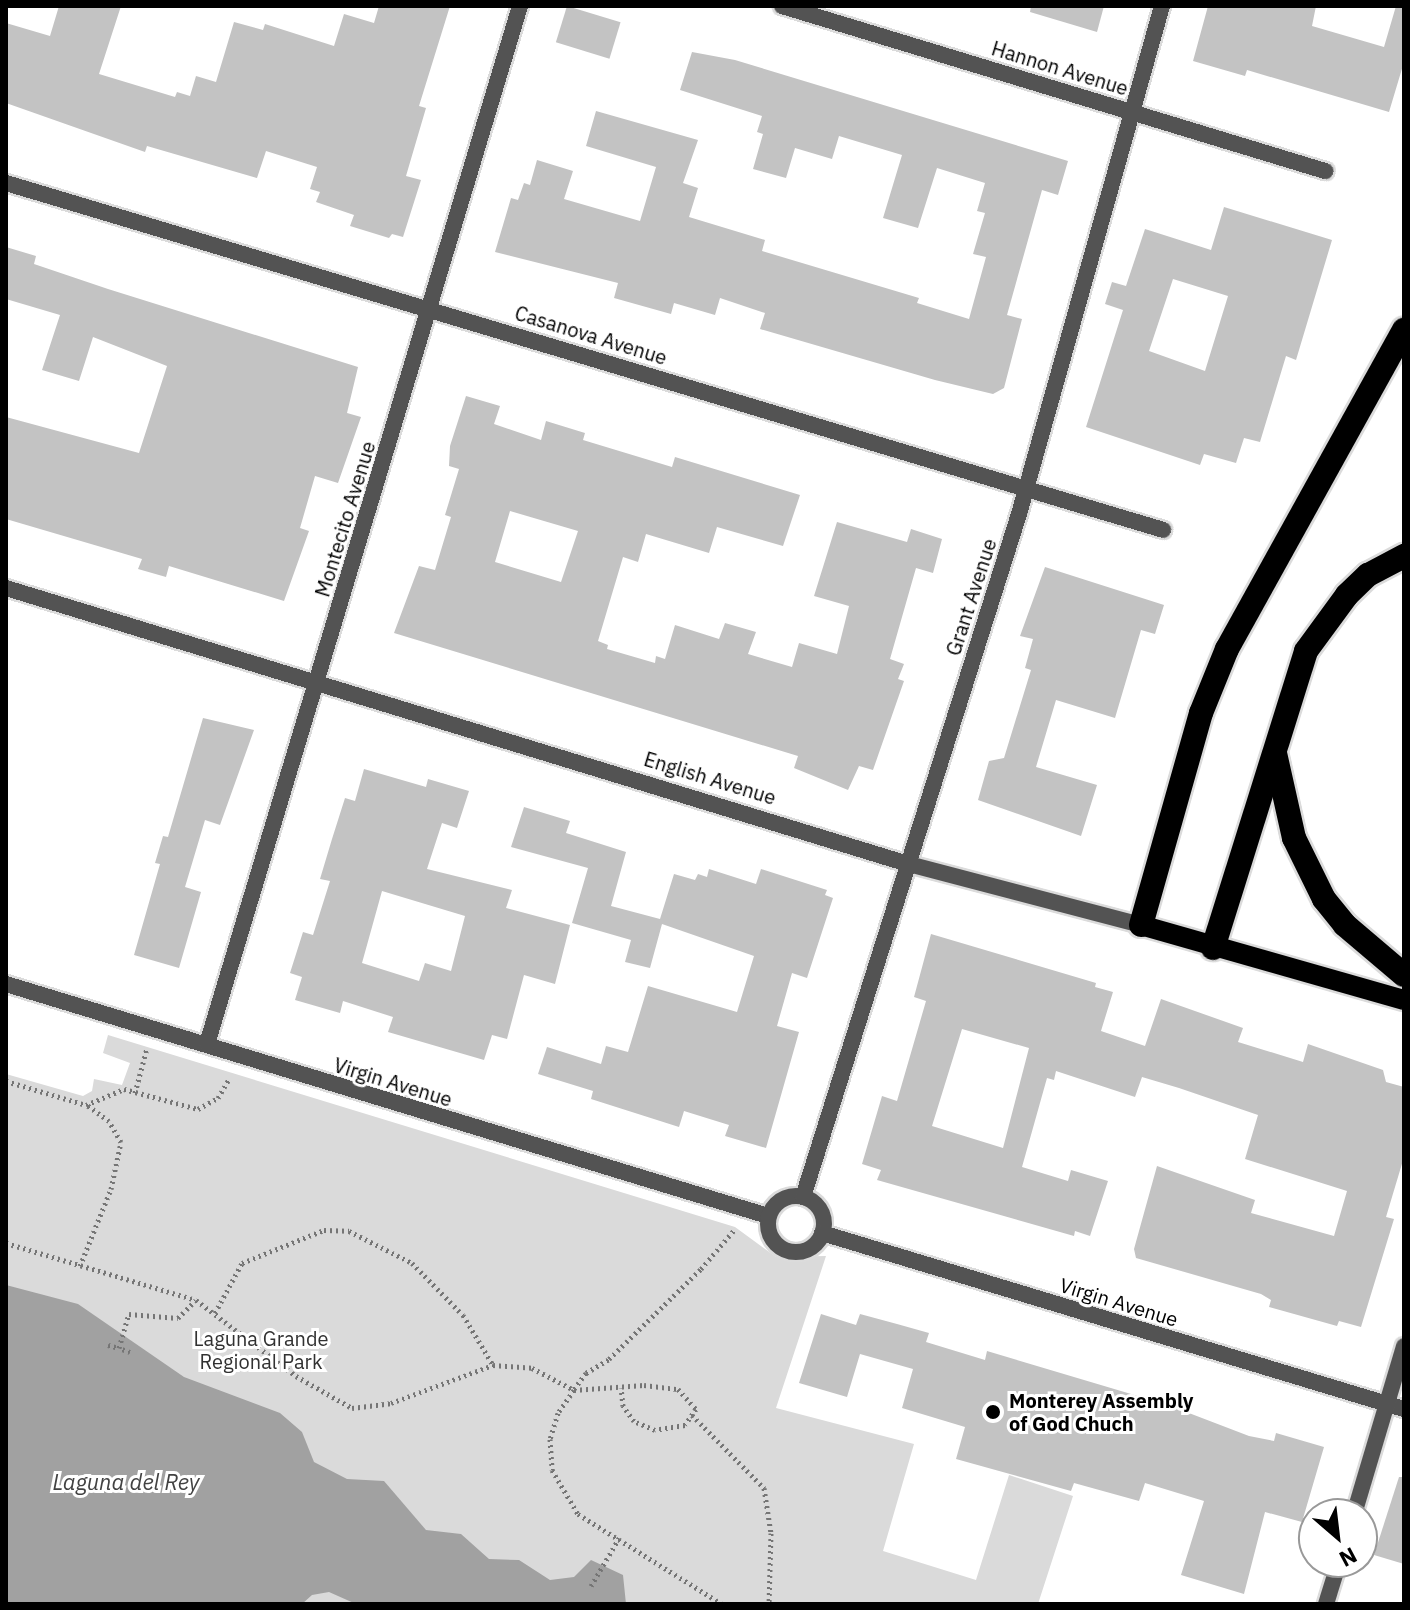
<!DOCTYPE html>
<html>
<head>
<meta charset="utf-8">
<style>
	body { margin:0 }
	#map { position:relative; width:1410px; height:1610px; overflow:hidden; background:#fff; font-family:"IBM Plex Sans",sans-serif }
	div>[style] { position:absolute }
	[style*='--x'] { left:calc(var(--x)*1px); top:calc(var(--y)*1px); width:calc(var(--w)*1px); rotate:calc(var(--a)*1deg) }
	.green>* { inset:0; background:#dadada }
	.water>* { inset:0; background:#a1a1a1 }
	.building>* { inset:0; background:#c3c3c3; transform-origin:0 0 }
	.path>* { height:5px; margin-top:-2.5px; transform-origin:0; background:repeating-linear-gradient(90deg,#757575 0 2px,transparent 0 6px) }
	.roads { filter:drop-shadow(2px 0 #dbdbdb) drop-shadow(-2px 0 #dbdbdb) drop-shadow(0 2px #dbdbdb) drop-shadow(0 -2px #dbdbdb) }
	.street>* { height:16px; margin:-8px; padding:0 8px; transform-origin:8px; border-radius:8px; background:#535353 }
	.street>.ring { margin:-8px; padding:0; box-sizing:content-box; background:none; border:16px solid #535353; border-radius:50% }
	.primary>* { height:20px; margin:-10px; padding:0 10px; transform-origin:10px; border-radius:10px; background:#000 }
	.highway>* { height:24px; margin:-12px; padding:0 12px; transform-origin:12px; border-radius:12px; background:#000 }
	.dots>* { width:22px; height:22px; translate:-50% -50%; box-sizing:border-box; border:4px solid #fff; border-radius:50% }
	span { translate:-50% -50%; white-space:nowrap; text-align:center; line-height:1.15; -webkit-text-stroke:6px #fff; paint-order:stroke }
	.street-label { font-size:20px; color:#000 }
	.park-label { font-size:20px; color:#313131 }
	.poi-label { font-size:20px; color:#000; font-weight:700 }
	.left { translate:0 -50%; text-align:left }
	.water-label { font-size:22px; color:#424242; font-style:italic }
	.frame { position:absolute; inset:0; border:8px solid #000; pointer-events:none }
	.north { position:absolute; left:1298px; top:1498px; width:80px; height:80px; box-sizing:border-box; background:#fff; border:2px solid #999; border-radius:50%; rotate:152deg; font-size:22px; font-weight:700; line-height:32px; text-align:center; color:#000 }
	.north::after { content:''; display:block; margin:auto; width:28px; height:36px; background:#000; clip-path:polygon(50% 0,100% 100%,50% 72%,0 100%) }
</style>
</head>
<body>
<div id="map">
	<div class="green">
		<i style="clip-path:polygon(108px 1035px,735px 1227px,776px 1257px,826px 1256px,776px 1408px,914px 1444px,883px 1551px,976px 1580px,1009px 1475px,1073px 1496px,1038px 1604px,6px 1604px,6px 1074px,83px 1096px,92px 1091px,94px 1079px,122px 1085px,130px 1063px,103px 1053px)"></i>
	</div>
	<div class="water">
		<i style="clip-path:polygon(6px 1285px,78px 1304px,184px 1377px,280px 1413px,302px 1432px,314px 1462px,347px 1479px,384px 1481px,426px 1530px,461px 1534px,489px 1559px,519px 1560px,550px 1580px,574px 1577px,591px 1560px,623px 1575px,626px 1604px,356px 1604px,329px 1592px,312px 1595px,302px 1604px,6px 1604px)"></i>
	</div>
	<div class="building">
		<i style="clip-path:polygon(59px 6px,121px 6px,99px 74px,175px 97px,177px 92px,190px 96px,196px 76px,216px 82px,234px 22px,263px 30px,265px 24px,334px 46px,344px 14px,374px 23px,379px 6px,450px 6px,419px 106px,426px 108px,406px 176px,421px 180px,403px 237px,392px 234px,389px 238px,350px 226px,354px 215px,316px 202px,320px 192px,310px 189px,317px 167px,266px 151px,257px 178px,147px 146px,145px 152px,6px 103px,6px 23px,50px 36px)"></i>
		<i style="left:567px;top:6px;width:56px;height:38px;rotate:17deg"></i>
		<i style="clip-path:polygon(1031px 6px,1104px 6px,1097px 32px,1030px 12px)"></i>
		<i style="clip-path:polygon(1208px 6px,1316px 6px,1312px 26px,1384px 47px,1396px 6px,1404px 6px,1404px 62px,1389px 112px,1247px 70px,1245px 76px,1193px 61px)"></i>
		<i style="clip-path:polygon(692px 52px,735px 60px,1068px 161px,1058px 195px,1042px 190px,1007px 315px,1022px 319px,1004px 388px,993px 394px,935px 380px,760px 329px,765px 313px,720px 298px,715px 315px,674px 303px,671px 314px,614px 298px,618px 283px,495px 252px,511px 198px,518px 200px,524px 183px,530px 185px,537px 160px,573px 171px,564px 199px,640px 221px,656px 167px,586px 146px,596px 111px,698px 140px,683px 183px,698px 188px,689px 217px,765px 240px,762px 251px,919px 298px,917px 303px,969px 319px,986px 257px,973px 254px,985px 213px,977px 211px,985px 183px,937px 168px,918px 228px,883px 218px,902px 155px,839px 136px,832px 159px,795px 148px,786px 178px,753px 169px,763px 134px,757px 132px,762px 116px,680px 90px)"></i>
		<i style="clip-path:polygon(evenodd,1224px 207px,1332px 240px,1296px 360px,1286px 356px,1260px 442px,1244px 438px,1236px 463px,1204px 454px,1200px 465px,1086px 427px,1123px 310px,1105px 304px,1112px 282px,1126px 286px,1145px 229px,1211px 250px,1224px 207px,1173px 279px,1228px 296px,1205px 371px,1149px 351px,1173px 279px)"></i>
		<i style="clip-path:polygon(6px 247px,36px 256px,34px 264px,108px 289px,358px 367px,347px 413px,361px 417px,338px 483px,315px 476px,300px 528px,309px 531px,284px 601px,169px 566px,166px 577px,138px 569px,142px 559px,6px 519px,6px 417px,139px 453px,167px 366px,93px 337px,79px 381px,42px 370px,60px 315px,6px 299px)"></i>
		<i style="clip-path:polygon(evenodd,466px 396px,500px 406px,494px 424px,541px 440px,546px 421px,585px 433px,583px 440px,672px 467px,675px 457px,800px 495px,783px 546px,717px 527px,709px 553px,646px 534px,638px 562px,623px 557px,598px 641px,608px 645px,607px 649px,655px 663px,656px 656px,665px 659px,675px 625px,719px 639px,725px 623px,756px 632px,748px 654px,792px 667px,799px 643px,837px 654px,849px 606px,814px 596px,837px 522px,907px 542px,911px 529px,942px 539px,933px 573px,916px 568px,890px 659px,904px 664px,898px 679px,904px 681px,873px 770px,859px 766px,848px 790px,794px 768px,798px 756px,394px 633px,419px 566px,435px 570px,451px 517px,445px 515px,459px 469px,449px 466px,450px 446px,466px 396px,510px 511px,578px 531px,561px 582px,495px 562px,510px 511px)"></i>
		<i style="clip-path:polygon(1045px 567px,1164px 605px,1155px 634px,1141px 630px,1115px 718px,1056px 700px,1036px 767px,1097px 785px,1081px 836px,978px 800px,989px 761px,1004px 758px,1031px 670px,1025px 668px,1033px 639px,1020px 636px)"></i>
		<i style="clip-path:polygon(203px 718px,254px 730px,220px 825px,205px 820px,185px 887px,201px 892px,179px 968px,134px 955px,160px 864px,155px 863px,163px 836px,168px 837px)"></i>
		<i style="clip-path:polygon(evenodd,364px 769px,426px 787px,428px 779px,469px 791px,457px 828px,442px 823px,427px 869px,512px 890px,506px 908px,570px 925px,555px 984px,524px 975px,507px 1039px,492px 1035px,484px 1060px,388px 1032px,393px 1017px,343px 1001px,340px 1013px,295px 1000px,302px 977px,290px 973px,303px 932px,313px 935px,330px 881px,320px 879px,332px 839px,345px 798px,355px 801px,364px 769px,382px 891px,465px 916px,451px 971px,425px 963px,419px 981px,362px 963px,382px 891px)"></i>
		<i style="clip-path:polygon(524px 807px,570px 821px,566px 833px,626px 852px,611px 906px,660px 919px,674px 874px,695px 880px,698px 874px,707px 877px,709px 869px,756px 884px,761px 869px,827px 890px,825px 895px,833px 898px,807px 978px,792px 973px,777px 1026px,799px 1032px,766px 1148px,725px 1136px,729px 1125px,684px 1111px,679px 1127px,591px 1099px,593px 1091px,538px 1074px,547px 1047px,601px 1064px,606px 1046px,628px 1052px,648px 986px,737px 1012px,754px 956px,662px 924px,650px 968px,625px 962px,631px 940px,572px 923px,588px 868px,511px 847px)"></i>
		<i style="clip-path:polygon(evenodd,931px 934px,1096px 983px,1095px 987px,1113px 992px,1101px 1031px,1145px 1046px,1161px 999px,1243px 1028px,1238px 1042px,1303px 1062px,1308px 1044px,1383px 1070px,1386px 1082px,1404px 1087px,1404px 1157px,1386px 1217px,1394px 1219px,1361px 1327px,1339px 1321px,1337px 1326px,1269px 1307px,1271px 1300px,1261px 1294px,1136px 1258px,1134px 1249px,1157px 1166px,1255px 1200px,1251px 1213px,1334px 1236px,1347px 1191px,1245px 1159px,1258px 1115px,1179px 1088px,1142px 1077px,1135px 1097px,1056px 1071px,1054px 1080px,1047px 1078px,1022px 1167px,1068px 1181px,1071px 1170px,1108px 1181px,1090px 1236px,1075px 1231px,1074px 1236px,877px 1180px,881px 1170px,862px 1164px,882px 1096px,897px 1101px,926px 1001px,914px 997px,931px 934px,962px 1029px,1029px 1048px,1003px 1148px,932px 1126px,962px 1029px)"></i>
		<i style="clip-path:polygon(821px 1314px,856px 1325px,860px 1314px,897px 1324px,929px 1333px,926px 1342px,985px 1360px,987px 1351px,1168px 1405px,1249px 1436px,1274px 1441px,1276px 1433px,1324px 1447px,1302px 1522px,1265px 1512px,1244px 1594px,1181px 1575px,1204px 1501px,1145px 1483px,1139px 1501px,1074px 1483px,1071px 1491px,956px 1459px,965px 1427px,902px 1408px,913px 1369px,860px 1354px,847px 1397px,799px 1383px)"></i>
		<i style="clip-path:polygon(1399px 1477px,1404px 1477px,1404px 1564px,1374px 1555px)"></i>
	</div>
	<div class="path">
		<i style="--x:6;--y:1081;--w:84;--a:16.7"></i>
		<i style="--x:86;--y:1105;--w:41;--a:-22.8"></i>
		<i style="--x:124;--y:1089;--w:77;--a:15.1"></i>
		<i style="--x:198;--y:1109;--w:23;--a:-29"></i>
		<i style="--x:218;--y:1098;--w:22;--a:-60"></i>
		<i style="--x:135;--y:1093;--w:47;--a:-75.1"></i>
		<i style="--x:6;--y:1243;--w:198;--a:16.7"></i>
		<i style="--x:196;--y:1300;--w:126;--a:37.2"></i>
		<i style="--x:296;--y:1376;--w:64;--a:29.7"></i>
		<i style="--x:352;--y:1408;--w:39;--a:-7"></i>
		<i style="--x:391;--y:1403;--w:109;--a:-20.4"></i>
		<i style="--x:493;--y:1365;--w:39;--a:4"></i>
		<i style="--x:532;--y:1368;--w:47;--a:27.6"></i>
		<i style="--x:574;--y:1390;--w:28;--a:125"></i>
		<i style="--x:558;--y:1413;--w:27;--a:107"></i>
		<i style="--x:550;--y:1439;--w:31;--a:86"></i>
		<i style="--x:552;--y:1470;--w:51;--a:59.4"></i>
		<i style="--x:578;--y:1514;--w:170;--a:32"></i>
		<i style="--x:80;--y:1266;--w:83;--a:-68.1"></i>
		<i style="--x:111;--y:1189;--w:48;--a:-78"></i>
		<i style="--x:121;--y:1142;--w:24;--a:-120"></i>
		<i style="--x:109;--y:1121;--w:27;--a:-144"></i>
		<i style="--x:215;--y:1313;--w:57;--a:-61.6"></i>
		<i style="--x:242;--y:1263;--w:88;--a:-21.9"></i>
		<i style="--x:324;--y:1230;--w:25;--a:2"></i>
		<i style="--x:349;--y:1231;--w:71;--a:26.9"></i>
		<i style="--x:412;--y:1263;--w:73;--a:45.6"></i>
		<i style="--x:463;--y:1315;--w:58;--a:59"></i>
		<i style="--x:108;--y:1345;--w:11;--a:15"></i>
		<i style="--x:130;--y:1352;--w:12;--a:-160"></i>
		<i style="--x:119;--y:1348;--w:35;--a:-74"></i>
		<i style="--x:129;--y:1314;--w:49;--a:4.7"></i>
		<i style="--x:178;--y:1318;--w:25;--a:-45"></i>
		<i style="--x:574;--y:1389;--w:20;--a:-53"></i>
		<i style="--x:586;--y:1373;--w:27;--a:-31"></i>
		<i style="--x:609;--y:1359;--w:129;--a:-44.4"></i>
		<i style="--x:701;--y:1269;--w:52;--a:-49.6"></i>
		<i style="--x:574;--y:1390;--w:70;--a:-4.1"></i>
		<i style="--x:644;--y:1385;--w:34;--a:7"></i>
		<i style="--x:678;--y:1389;--w:27;--a:48"></i>
		<i style="--x:696;--y:1409;--w:19;--a:125"></i>
		<i style="--x:685;--y:1425;--w:30;--a:171"></i>
		<i style="--x:655;--y:1430;--w:23;--a:-157"></i>
		<i style="--x:634;--y:1421;--w:19;--a:-126"></i>
		<i style="--x:623;--y:1406;--w:18;--a:-96"></i>
		<i style="--x:692;--y:1415;--w:103;--a:45.4"></i>
		<i style="--x:764;--y:1488;--w:46;--a:81.2"></i>
		<i style="--x:771;--y:1533;--w:71;--a:91.6"></i>
		<i style="--x:591;--y:1586;--w:56;--a:-59.7"></i>
	</div>
	<div class="roads">
		<div class="street">
			<i style="--x:782;--y:6;--w:568;--a:16.9"></i>
			<i style="--x:6;--y:183;--w:1208;--a:16.69"></i>
			<i style="--x:6;--y:588;--w:940;--a:17.01"></i>
			<i style="--x:905;--y:863;--w:244;--a:14.7"></i>
			<i style="--x:6;--y:984;--w:797;--a:16.93"></i>
			<i style="--x:207;--y:1044;--w:1084;--a:-73.22"></i>
			<i class="ring" style="left:768px;top:1196px;width:40px;height:40px"></i>
			<i style="--x:803;--y:1197;--w:716;--a:-72.45"></i>
			<i style="--x:1019;--y:514;--w:528;--a:-74.28"></i>
			<i style="--x:822;--y:1233;--w:608;--a:16.83"></i>
			<i style="--x:1354;--y:1514;--w:175;--a:-73.4"></i>
			<i style="--x:1326;--y:1604;--w:44;--a:-72.8"></i>
		</div>
		<div class="primary">
			<i style="--x:1141;--y:925;--w:273;--a:15.9"></i>
		</div>
		<div class="highway">
			<i style="--x:1275;--y:753;--w:87;--a:77.4"></i>
			<i style="--x:1294;--y:838;--w:68;--a:63.8"></i>
			<i style="--x:1324;--y:899;--w:33;--a:51"></i>
			<i style="--x:1345;--y:925;--w:77;--a:40.3"></i>
			<i style="--x:1141;--y:925;--w:220;--a:-74.2"></i>
			<i style="--x:1201;--y:713;--w:69;--a:-67.9"></i>
			<i style="--x:1227;--y:649;--w:365;--a:-61"></i>
			<i style="--x:1213;--y:948;--w:311;--a:-72.6"></i>
			<i style="--x:1306;--y:651;--w:69;--a:-53.8"></i>
			<i style="--x:1347;--y:595;--w:29;--a:-44"></i>
			<i style="--x:1368;--y:575;--w:41;--a:-27.8"></i>
		</div>
	</div>
	<div class="dots">
		<i style="left:993px;top:1412px;background:#000"></i>
	</div>
	<div class="street-label">
		<span style="left:1060px;top:68px;rotate:17deg">Hannon Avenue</span>
		<span style="left:591px;top:335px;rotate:17deg">Casanova Avenue</span>
		<span style="left:345px;top:519px;rotate:-73deg">Montecito Avenue</span>
		<span style="left:971px;top:597px;rotate:-72deg">Grant Avenue</span>
		<span style="left:710px;top:778px;rotate:17deg">English Avenue</span>
		<span style="left:393px;top:1082px;rotate:17deg">Virgin Avenue</span>
		<span style="left:1119px;top:1302px;rotate:17deg">Virgin Avenue</span>
	</div>
	<div class="park-label">
		<span style="left:261px;top:1350px">Laguna Grande<br>Regional Park</span>
	</div>
	<div class="poi-label">
		<span class="left" style="left:1009px;top:1412px">Monterey Assembly<br>of God Chuch</span>
	</div>
	<div class="water-label">
		<span style="left:126px;top:1482px">Laguna del Rey</span>
	</div>
	<div class="frame"></div>
	<div class="north">N</div>
</div>
</body>
</html>
